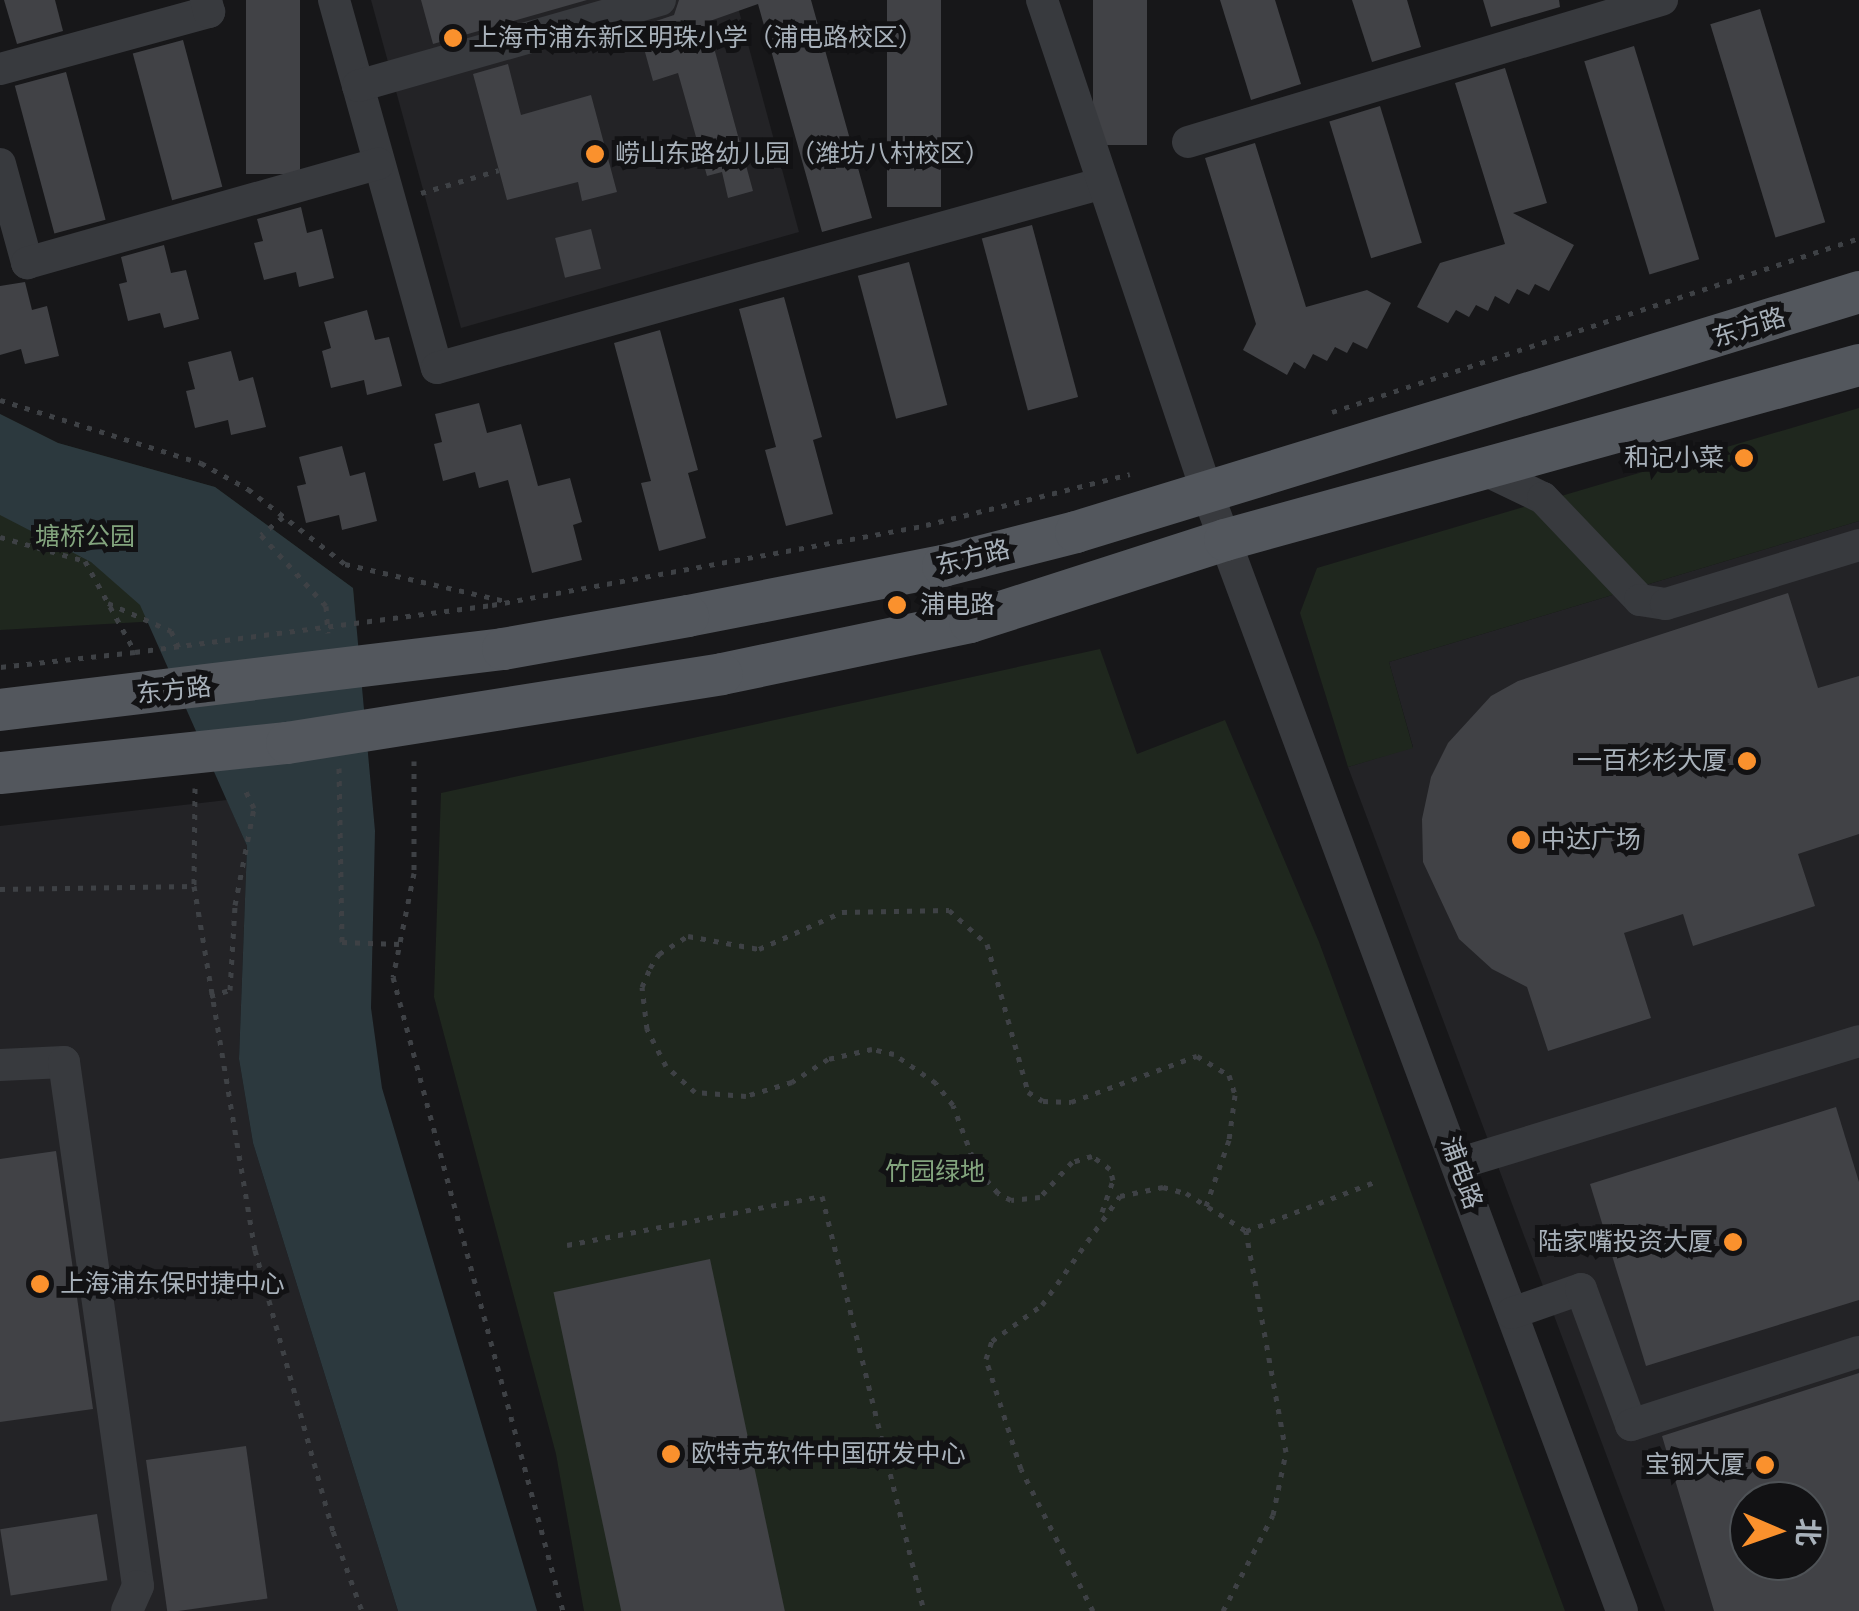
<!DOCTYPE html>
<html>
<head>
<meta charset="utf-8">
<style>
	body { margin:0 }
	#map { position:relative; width:1859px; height:1611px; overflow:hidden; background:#171719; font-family:"Roboto Condensed","Noto Sans SC",sans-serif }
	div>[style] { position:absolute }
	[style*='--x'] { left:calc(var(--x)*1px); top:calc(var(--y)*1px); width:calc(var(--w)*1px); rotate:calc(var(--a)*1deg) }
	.built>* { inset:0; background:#232326 }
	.green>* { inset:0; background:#1f271e }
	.water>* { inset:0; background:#2c393e }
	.building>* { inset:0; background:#414246; transform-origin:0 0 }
	.path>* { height:5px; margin-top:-2.5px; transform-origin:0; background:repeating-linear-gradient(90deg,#3e4145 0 5px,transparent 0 13px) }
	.minor>* { height:32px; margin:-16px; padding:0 16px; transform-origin:16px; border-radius:16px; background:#383a3e }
	.major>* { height:42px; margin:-21px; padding:0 21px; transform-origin:21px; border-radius:21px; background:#53575d }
	.path-bridge>* { height:5px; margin-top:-2.5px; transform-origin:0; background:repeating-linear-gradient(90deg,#3e4145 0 5px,transparent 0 13px) }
	.major-bridge>* { height:42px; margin:-21px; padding:0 21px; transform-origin:21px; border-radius:21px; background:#53575d }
	.dots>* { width:28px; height:28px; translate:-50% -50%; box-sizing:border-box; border:5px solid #121214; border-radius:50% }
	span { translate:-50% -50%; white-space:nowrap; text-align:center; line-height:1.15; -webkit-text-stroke:10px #121214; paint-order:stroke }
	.poi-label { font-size:25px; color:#a8b1ba }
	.left { translate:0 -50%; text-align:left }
	.right { translate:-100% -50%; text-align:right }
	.street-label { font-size:25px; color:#a8b1ba }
	.park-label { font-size:25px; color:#83a57e }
	.north { position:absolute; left:1729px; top:1481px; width:100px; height:100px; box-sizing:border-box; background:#121214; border:2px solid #4e5256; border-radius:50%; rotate:92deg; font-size:28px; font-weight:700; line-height:40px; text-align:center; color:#a8b1ba }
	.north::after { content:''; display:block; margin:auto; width:35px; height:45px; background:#fa912d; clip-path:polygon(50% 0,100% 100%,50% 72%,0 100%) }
</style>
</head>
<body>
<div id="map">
	<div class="built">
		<i style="clip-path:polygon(371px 0,736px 0,799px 232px,461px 328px)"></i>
		<i style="clip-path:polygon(evenodd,1859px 521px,1859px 1611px,1665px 1611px,1348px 767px,1413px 747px,1389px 662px,1859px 521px,1749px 1501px,1809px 1501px,1809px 1561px,1749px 1561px,1749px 1501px)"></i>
		<i style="clip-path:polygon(227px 800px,247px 846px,239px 1059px,253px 1143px,398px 1611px,0 1611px,0 826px)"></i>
	</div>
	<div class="green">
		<i style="clip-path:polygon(1859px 408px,1859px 521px,1389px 662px,1413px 748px,1348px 767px,1300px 613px,1317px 568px)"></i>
		<i style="clip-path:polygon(0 414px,58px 443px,215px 487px,353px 588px,355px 610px,0 630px)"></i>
		<i style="clip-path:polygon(1100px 649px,1137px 754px,1225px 720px,1319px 942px,1565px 1611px,584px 1611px,556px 1454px,434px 997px,441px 793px)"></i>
	</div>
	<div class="water">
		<i style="clip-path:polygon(0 414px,58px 443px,215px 487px,353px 588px,375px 831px,371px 1008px,382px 1088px,537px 1611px,398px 1611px,253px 1143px,239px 1059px,247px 846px,140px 605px,91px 562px,0 515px)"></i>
	</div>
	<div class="building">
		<i style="clip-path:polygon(4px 0,55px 0,63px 31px,17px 44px)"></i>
		<i style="left:246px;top:0;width:54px;height:174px"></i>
		<i style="clip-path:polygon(421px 0,587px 0,433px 44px)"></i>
		<i style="clip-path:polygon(679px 0,811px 0,872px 218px,822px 232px,758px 4px,707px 22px,753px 191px,728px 198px,722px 172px,707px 176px,678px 73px,653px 81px,638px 27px,674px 15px)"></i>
		<i style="left:887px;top:0;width:54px;height:207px"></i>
		<i style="left:1093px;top:0;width:54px;height:145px"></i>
		<i style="clip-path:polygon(1220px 0,1275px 0,1301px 84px,1251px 100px)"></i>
		<i style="clip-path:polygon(1352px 0,1407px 0,1421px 47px,1372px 62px)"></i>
		<i style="clip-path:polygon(1483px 0,1559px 0,1560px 7px,1491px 27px)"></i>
		<i style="left:1760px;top:9px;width:223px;height:52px;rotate:73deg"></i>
		<i style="left:183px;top:40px;width:152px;height:52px;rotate:75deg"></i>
		<i style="left:1634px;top:46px;width:223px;height:52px;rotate:73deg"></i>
		<i style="clip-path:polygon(508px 64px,521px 115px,591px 95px,617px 192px,582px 201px,578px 182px,507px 200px,473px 74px)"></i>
		<i style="clip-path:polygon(1505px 68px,1547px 203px,1513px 213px,1574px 245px,1549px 291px,1535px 284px,1529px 295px,1517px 289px,1509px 304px,1495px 296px,1488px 311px,1476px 305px,1469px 317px,1456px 310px,1448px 323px,1417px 307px,1440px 263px,1505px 244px,1455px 83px)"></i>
		<i style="left:66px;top:72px;width:153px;height:53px;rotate:75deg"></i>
		<i style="left:1380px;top:106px;width:143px;height:53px;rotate:73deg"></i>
		<i style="clip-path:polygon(1255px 143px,1306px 307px,1367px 290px,1391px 303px,1367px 349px,1353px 342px,1347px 353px,1335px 347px,1327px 361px,1313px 354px,1305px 369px,1294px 362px,1287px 375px,1243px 350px,1256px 324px,1205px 158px)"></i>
		<i style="clip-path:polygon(301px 207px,307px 233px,322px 229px,334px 278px,299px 287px,296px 272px,264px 280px,254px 243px,263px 241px,257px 219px)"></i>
		<i style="left:1032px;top:225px;width:178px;height:52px;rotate:75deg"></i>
		<i style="left:591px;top:229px;width:41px;height:37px;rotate:76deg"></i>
		<i style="clip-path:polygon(164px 245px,171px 273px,186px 270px,199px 319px,164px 328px,160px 313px,128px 321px,119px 284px,127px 282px,121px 257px)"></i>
		<i style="left:909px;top:262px;width:148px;height:53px;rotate:75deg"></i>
		<i style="clip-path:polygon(25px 282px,32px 310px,47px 306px,59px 356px,25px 364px,21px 349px,0 355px,0 286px)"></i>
		<i style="clip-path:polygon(784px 297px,822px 437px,813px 440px,833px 514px,786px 526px,765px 450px,776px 447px,739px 309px)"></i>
		<i style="clip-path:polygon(367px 310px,375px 340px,389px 337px,402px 386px,367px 395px,364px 380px,331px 388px,322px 351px,331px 348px,324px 322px)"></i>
		<i style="clip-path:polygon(660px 330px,698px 470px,688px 473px,706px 538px,659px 551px,641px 483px,651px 481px,614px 343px)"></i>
		<i style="clip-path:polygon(231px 351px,239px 381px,253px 377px,266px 427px,231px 435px,228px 420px,195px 428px,186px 391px,195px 389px,188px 362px)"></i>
		<i style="clip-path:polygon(479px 403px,487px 433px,521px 424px,538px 486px,570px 478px,582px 522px,573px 525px,582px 560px,532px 573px,508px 480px,479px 488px,475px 472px,443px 481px,434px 444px,442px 442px,435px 414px)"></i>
		<i style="clip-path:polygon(342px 446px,350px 476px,365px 472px,377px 521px,342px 530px,339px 515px,306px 523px,297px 486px,306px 484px,299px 457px)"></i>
		<i style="clip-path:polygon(1788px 593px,1818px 688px,1859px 676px,1859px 834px,1798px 854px,1815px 906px,1693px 946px,1683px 914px,1624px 933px,1651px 1018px,1548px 1051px,1527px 987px,1492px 969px,1459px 939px,1423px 862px,1422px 819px,1431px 777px,1448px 743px,1491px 696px,1518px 681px)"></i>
		<i style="clip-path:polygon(1836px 1107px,1859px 1182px,1859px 1300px,1646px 1366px,1590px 1184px)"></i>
		<i style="clip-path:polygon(56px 1151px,93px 1409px,0 1422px,0 1159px)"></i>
		<i style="left:710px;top:1259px;width:360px;height:160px;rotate:78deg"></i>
		<i style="clip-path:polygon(evenodd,1859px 1373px,1859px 1611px,1714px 1611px,1662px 1436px,1859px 1373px,1749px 1501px,1809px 1501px,1809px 1561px,1749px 1561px,1749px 1501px)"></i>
		<i style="left:246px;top:1446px;width:154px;height:101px;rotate:82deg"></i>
		<i style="left:97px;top:1514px;width:67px;height:98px;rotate:81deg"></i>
	</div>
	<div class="path">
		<i style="--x:421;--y:193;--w:81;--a:-16.4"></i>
		<i style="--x:0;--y:400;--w:211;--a:17.4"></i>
		<i style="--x:201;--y:463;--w:54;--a:29"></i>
		<i style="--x:248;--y:489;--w:123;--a:37.7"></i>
		<i style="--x:345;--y:564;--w:164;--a:13"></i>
		<i style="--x:1332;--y:412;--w:555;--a:-18.27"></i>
		<i style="--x:283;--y:517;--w:28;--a:141"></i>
		<i style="--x:261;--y:535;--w:96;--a:47.5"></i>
		<i style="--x:326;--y:606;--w:27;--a:86"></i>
		<i style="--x:0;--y:537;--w:88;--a:15.8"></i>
		<i style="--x:85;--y:561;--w:104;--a:61.2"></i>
		<i style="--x:135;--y:652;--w:136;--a:173.7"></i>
		<i style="--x:108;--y:603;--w:69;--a:24"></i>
		<i style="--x:171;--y:631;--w:23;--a:65"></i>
		<i style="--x:492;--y:605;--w:441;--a:-10.4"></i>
		<i style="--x:926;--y:525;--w:210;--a:-14"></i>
		<i style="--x:414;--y:761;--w:112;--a:90"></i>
		<i style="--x:414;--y:873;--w:106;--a:101.4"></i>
		<i style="--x:393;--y:977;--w:656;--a:74.99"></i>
		<i style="--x:339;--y:768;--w:174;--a:89"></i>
		<i style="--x:342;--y:942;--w:57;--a:2"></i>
		<i style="--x:195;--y:788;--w:98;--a:90.6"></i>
		<i style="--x:194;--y:886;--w:369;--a:80.5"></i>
		<i style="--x:255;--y:1250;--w:292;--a:74.5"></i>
		<i style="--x:333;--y:1531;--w:85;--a:70.1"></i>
		<i style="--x:0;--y:889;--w:194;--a:-0.9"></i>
		<i style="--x:210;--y:996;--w:21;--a:-17"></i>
		<i style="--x:230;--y:990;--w:85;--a:-86.6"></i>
		<i style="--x:235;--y:905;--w:99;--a:-78.9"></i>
		<i style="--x:254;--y:808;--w:25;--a:-116"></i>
		<i style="--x:1102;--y:1212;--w:34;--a:-71"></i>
		<i style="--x:1113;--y:1180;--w:11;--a:-105"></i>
		<i style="--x:1110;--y:1169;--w:22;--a:-144"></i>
		<i style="--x:1092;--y:1156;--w:21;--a:163"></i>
		<i style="--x:1072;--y:1162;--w:47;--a:132.4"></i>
		<i style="--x:1040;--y:1197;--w:29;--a:174"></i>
		<i style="--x:1011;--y:1200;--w:15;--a:-152"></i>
		<i style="--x:998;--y:1193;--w:32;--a:-131"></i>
		<i style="--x:977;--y:1169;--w:68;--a:-110.6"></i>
		<i style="--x:953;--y:1105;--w:28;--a:-128"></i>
		<i style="--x:936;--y:1083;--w:51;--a:-145.4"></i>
		<i style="--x:894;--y:1054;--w:23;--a:-167"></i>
		<i style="--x:872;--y:1049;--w:45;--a:167.2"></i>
		<i style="--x:828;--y:1059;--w:43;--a:147.4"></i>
		<i style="--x:792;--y:1082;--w:48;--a:163.1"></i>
		<i style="--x:746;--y:1096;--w:51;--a:-175.5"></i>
		<i style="--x:695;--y:1092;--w:39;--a:-138"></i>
		<i style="--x:666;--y:1066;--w:42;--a:-117.2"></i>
		<i style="--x:647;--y:1029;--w:42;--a:-96.8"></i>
		<i style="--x:642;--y:987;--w:21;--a:-67"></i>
		<i style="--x:650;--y:968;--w:17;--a:-57"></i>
		<i style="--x:659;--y:954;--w:34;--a:-32"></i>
		<i style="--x:688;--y:936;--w:72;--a:10.4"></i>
		<i style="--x:759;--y:949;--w:91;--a:-24"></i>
		<i style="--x:842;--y:912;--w:107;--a:-1.1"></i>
		<i style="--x:949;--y:910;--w:51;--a:41.8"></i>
		<i style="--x:987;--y:944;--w:154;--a:74.5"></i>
		<i style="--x:1028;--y:1092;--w:17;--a:31"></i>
		<i style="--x:1043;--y:1101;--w:28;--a:2"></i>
		<i style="--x:1071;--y:1102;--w:134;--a:-20.1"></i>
		<i style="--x:1197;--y:1056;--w:37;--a:31"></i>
		<i style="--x:1229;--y:1075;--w:21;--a:73"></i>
		<i style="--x:1235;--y:1095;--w:45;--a:97.6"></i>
		<i style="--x:1229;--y:1140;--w:70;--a:109.2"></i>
		<i style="--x:1246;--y:1231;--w:140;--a:-20.9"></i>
		<i style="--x:567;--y:1245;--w:260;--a:-10.9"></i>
		<i style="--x:822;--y:1196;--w:427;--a:76.2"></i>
		<i style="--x:1093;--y:1611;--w:159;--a:-116.9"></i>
		<i style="--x:1021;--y:1469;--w:115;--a:-107.7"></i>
		<i style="--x:986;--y:1359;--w:19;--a:-72"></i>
		<i style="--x:992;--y:1341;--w:62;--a:-35.8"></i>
		<i style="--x:1042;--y:1305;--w:134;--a:-54.4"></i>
		<i style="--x:1120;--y:1196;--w:44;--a:-11.8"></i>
		<i style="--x:1163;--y:1187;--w:24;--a:15"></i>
		<i style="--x:1186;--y:1193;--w:71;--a:32.3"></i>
		<i style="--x:1223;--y:1611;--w:108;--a:-62.5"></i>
		<i style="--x:1273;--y:1515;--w:64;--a:-78.3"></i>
		<i style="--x:1286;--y:1452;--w:225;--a:-100.3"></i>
	</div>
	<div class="minor">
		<i style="--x:334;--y:0;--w:382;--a:74.4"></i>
		<i style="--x:437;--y:368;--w:691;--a:-15.52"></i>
		<i style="--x:1042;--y:0;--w:519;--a:71.46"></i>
		<i style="--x:1207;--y:492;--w:1193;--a:69.65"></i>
		<i style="--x:0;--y:69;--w:217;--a:-15.3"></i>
		<i style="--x:209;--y:12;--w:12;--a:-104"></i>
		<i style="--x:358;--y:86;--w:314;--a:-15.9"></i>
		<i style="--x:1188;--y:142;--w:495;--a:-16.7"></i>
		<i style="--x:0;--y:164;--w:103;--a:74.7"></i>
		<i style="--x:27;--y:263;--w:365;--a:-15.8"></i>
		<i style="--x:1485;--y:470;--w:64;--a:25.8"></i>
		<i style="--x:1543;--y:498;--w:141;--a:46.4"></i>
		<i style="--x:1640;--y:600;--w:26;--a:9"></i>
		<i style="--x:1666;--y:604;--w:202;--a:-17"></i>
		<i style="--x:0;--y:1065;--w:64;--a:-2.7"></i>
		<i style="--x:64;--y:1062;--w:529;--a:81.96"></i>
		<i style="--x:138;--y:1586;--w:27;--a:114"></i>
		<i style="--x:1457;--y:1164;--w:420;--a:-17"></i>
		<i style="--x:1512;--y:1313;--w:73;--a:-19.2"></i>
		<i style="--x:1581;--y:1289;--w:145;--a:69.8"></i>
		<i style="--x:1631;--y:1425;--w:239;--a:-17.8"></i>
	</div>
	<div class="major">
		<i style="--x:688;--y:616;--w:260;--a:-11.1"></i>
		<i style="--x:943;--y:566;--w:137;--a:-14.3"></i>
		<i style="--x:1076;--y:532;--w:819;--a:-17.04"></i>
		<i style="--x:722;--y:674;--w:253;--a:-11.8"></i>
		<i style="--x:970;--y:622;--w:268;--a:-17.8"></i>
		<i style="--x:1225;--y:540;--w:658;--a:-15.43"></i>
	</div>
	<div class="path-bridge">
		<i style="--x:135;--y:652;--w:360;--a:-7.5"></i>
	</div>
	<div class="major-bridge">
		<i style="--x:0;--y:710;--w:507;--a:-6.91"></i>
		<i style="--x:503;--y:649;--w:188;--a:-10.1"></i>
		<i style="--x:0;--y:773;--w:289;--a:-6"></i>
		<i style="--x:287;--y:743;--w:440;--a:-9"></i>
	</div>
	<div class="dots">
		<i style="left:453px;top:38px;background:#fa912d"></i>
		<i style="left:595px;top:154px;background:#fa912d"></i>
		<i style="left:1744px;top:458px;background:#fa912d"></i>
		<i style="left:897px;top:605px;background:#fa912d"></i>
		<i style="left:1747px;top:761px;background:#fa912d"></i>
		<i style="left:1521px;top:840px;background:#fa912d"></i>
		<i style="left:1733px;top:1242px;background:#fa912d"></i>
		<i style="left:40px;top:1284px;background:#fa912d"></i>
		<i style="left:671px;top:1454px;background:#fa912d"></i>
		<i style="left:1765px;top:1465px;background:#fa912d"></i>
	</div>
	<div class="poi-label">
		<span class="left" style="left:473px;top:38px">上海市浦东新区明珠小学（浦电路校区）</span>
		<span class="left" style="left:615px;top:154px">崂山东路幼儿园（潍坊八村校区）</span>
		<span class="right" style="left:1724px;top:458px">和记小菜</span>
		<span class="left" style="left:920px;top:605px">浦电路</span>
		<span class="right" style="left:1727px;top:761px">一百杉杉大厦</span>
		<span class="left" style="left:1541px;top:840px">中达广场</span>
		<span class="right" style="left:1713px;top:1242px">陆家嘴投资大厦</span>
		<span class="left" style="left:60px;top:1284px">上海浦东保时捷中心</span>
		<span class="left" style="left:691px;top:1454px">欧特克软件中国研发中心</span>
		<span class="right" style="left:1745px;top:1465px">宝钢大厦</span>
	</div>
	<div class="street-label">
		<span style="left:1749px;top:328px;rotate:-18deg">东方路</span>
		<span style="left:973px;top:558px;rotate:-14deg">东方路</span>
		<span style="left:174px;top:691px;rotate:-6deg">东方路</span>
		<span style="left:1461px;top:1173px;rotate:70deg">浦电路</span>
	</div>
	<div class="park-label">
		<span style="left:85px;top:537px">塘桥公园</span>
		<span style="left:935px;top:1172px">竹园绿地</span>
	</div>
	<div class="north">北</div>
</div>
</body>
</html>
